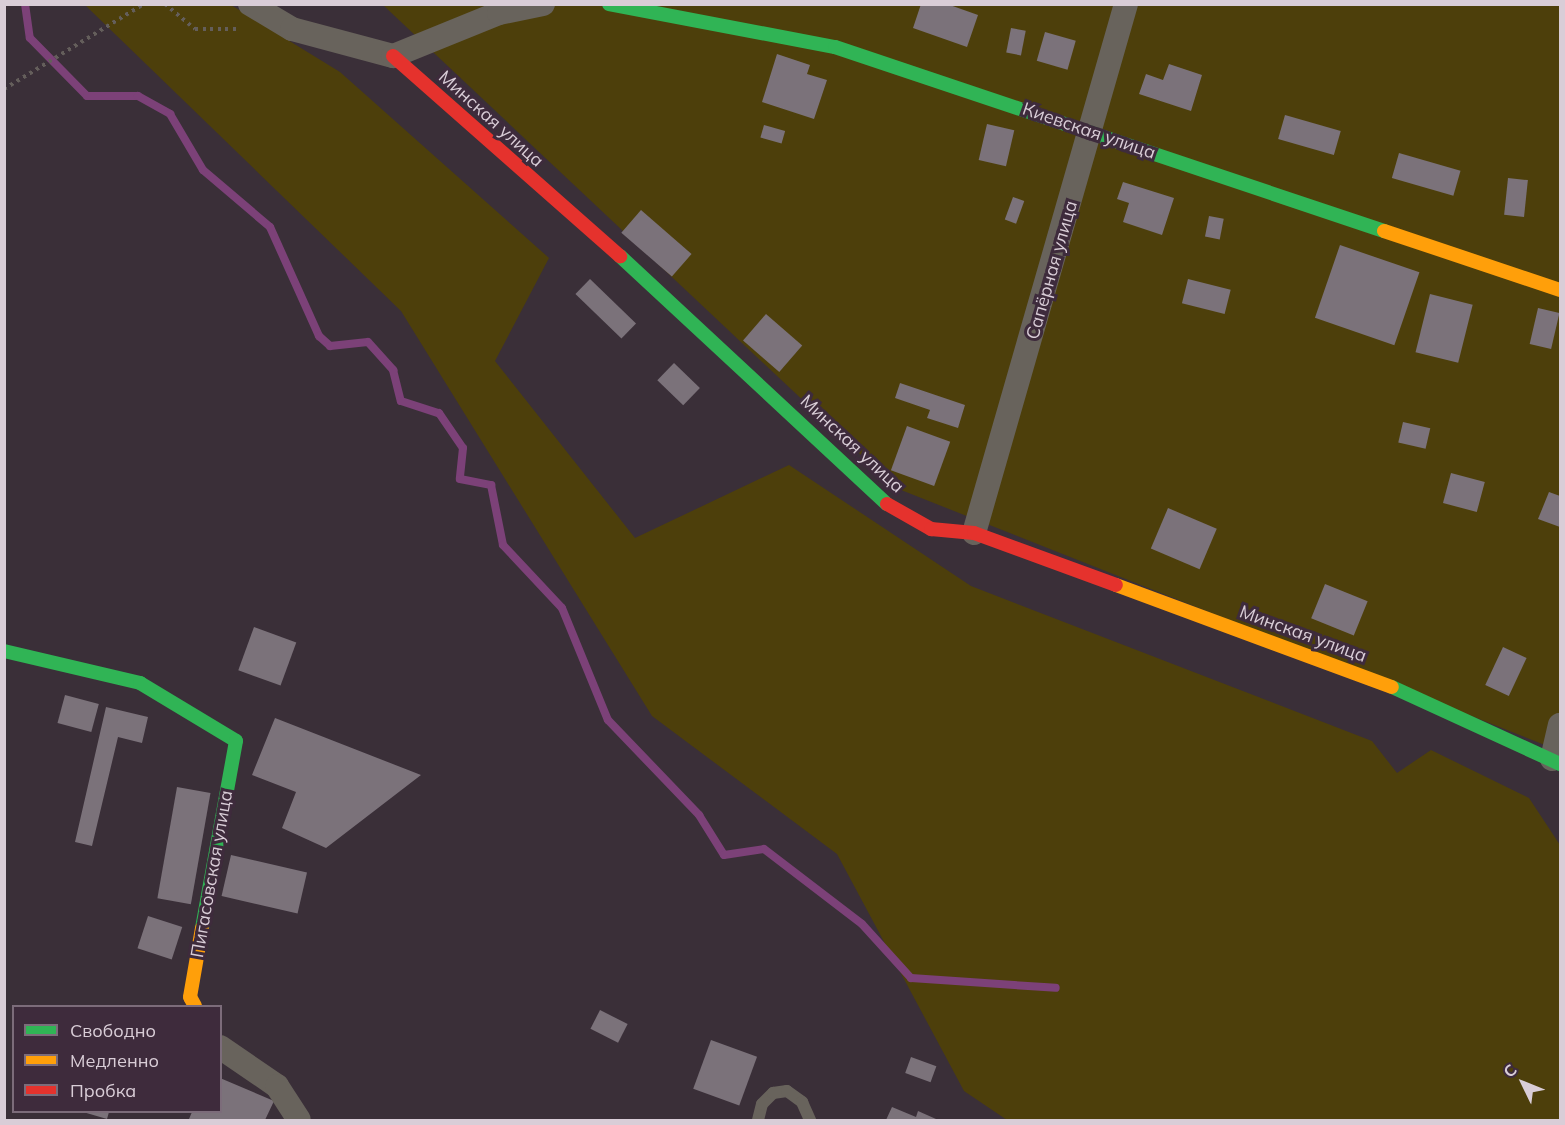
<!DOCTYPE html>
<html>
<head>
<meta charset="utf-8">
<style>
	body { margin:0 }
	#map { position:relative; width:1565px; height:1125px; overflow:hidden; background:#3a2f38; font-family:Mulish,sans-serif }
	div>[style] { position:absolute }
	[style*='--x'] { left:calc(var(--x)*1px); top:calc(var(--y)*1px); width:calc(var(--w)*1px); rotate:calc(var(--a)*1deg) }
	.green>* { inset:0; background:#4d3f0b }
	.stream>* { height:8px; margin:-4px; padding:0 4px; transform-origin:4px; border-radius:4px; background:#7c4178 }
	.building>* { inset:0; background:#7b727a; transform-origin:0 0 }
	.path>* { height:4px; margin-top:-2px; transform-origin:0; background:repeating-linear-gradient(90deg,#645e5b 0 3px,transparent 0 7.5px) }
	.lane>* { height:12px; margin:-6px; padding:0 6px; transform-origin:6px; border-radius:6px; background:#68635c }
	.street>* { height:24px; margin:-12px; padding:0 12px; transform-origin:12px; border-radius:12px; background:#68635c }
	.fast>* { height:14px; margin:-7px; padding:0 7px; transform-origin:7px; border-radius:7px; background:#30b455 }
	.slow>* { height:14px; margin:-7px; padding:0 7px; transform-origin:7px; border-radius:7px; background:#ff9f0a }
	.jam>* { height:14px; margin:-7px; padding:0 7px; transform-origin:7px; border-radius:7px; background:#e5322d }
	span { translate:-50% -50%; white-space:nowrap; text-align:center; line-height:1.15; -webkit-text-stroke:6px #3e2b3c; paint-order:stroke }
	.street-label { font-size:18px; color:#d9cdd7 }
	.frame { position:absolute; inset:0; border:6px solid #d9cdd7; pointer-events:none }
	.legend { position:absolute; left:12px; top:1005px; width:210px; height:108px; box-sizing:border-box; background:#3e2b3c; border:2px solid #7c6c7a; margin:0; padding:8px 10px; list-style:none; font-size:18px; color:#d9cdd7 }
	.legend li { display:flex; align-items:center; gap:12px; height:30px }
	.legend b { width:30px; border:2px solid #7c6c7a }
	.north { position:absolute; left:1493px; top:1053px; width:60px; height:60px; -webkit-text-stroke:4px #3e2b3c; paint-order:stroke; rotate:313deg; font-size:16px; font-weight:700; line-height:24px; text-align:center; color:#d9cdd7 }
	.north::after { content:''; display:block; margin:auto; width:21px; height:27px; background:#d9cdd7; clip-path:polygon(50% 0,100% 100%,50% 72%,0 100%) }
</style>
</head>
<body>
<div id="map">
	<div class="green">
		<i style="clip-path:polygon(85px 5px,231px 5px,340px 72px,549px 258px,495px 361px,635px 538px,789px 465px,971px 586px,1372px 741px,1397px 773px,1431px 750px,1529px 798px,1560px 845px,1560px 1120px,1007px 1120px,964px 1091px,837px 854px,652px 716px,401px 311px)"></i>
		<i style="clip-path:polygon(383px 5px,1560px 5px,1560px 751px,896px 488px)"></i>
	</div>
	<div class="stream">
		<i style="--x:25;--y:4;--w:34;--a:82"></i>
		<i style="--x:30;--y:38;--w:81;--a:45.5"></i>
		<i style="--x:87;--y:96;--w:51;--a:0"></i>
		<i style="--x:138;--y:96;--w:37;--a:29"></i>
		<i style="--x:170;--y:114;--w:65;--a:59.5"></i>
		<i style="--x:203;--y:170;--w:88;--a:40.4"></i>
		<i style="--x:270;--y:227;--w:120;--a:65.8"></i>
		<i style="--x:319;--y:336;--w:15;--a:42"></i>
		<i style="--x:330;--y:346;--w:38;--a:-6"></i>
		<i style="--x:368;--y:342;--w:38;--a:48"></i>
		<i style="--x:393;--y:370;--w:32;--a:76"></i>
		<i style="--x:401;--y:401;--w:40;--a:18"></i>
		<i style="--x:439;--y:413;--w:42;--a:55.6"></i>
		<i style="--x:463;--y:448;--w:31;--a:96"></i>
		<i style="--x:460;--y:479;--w:32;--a:11"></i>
		<i style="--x:491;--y:485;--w:61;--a:78.7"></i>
		<i style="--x:503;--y:545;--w:86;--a:46.9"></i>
		<i style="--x:562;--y:608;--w:121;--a:67.7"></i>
		<i style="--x:608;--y:720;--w:132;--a:46.2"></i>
		<i style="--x:699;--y:815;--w:47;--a:58"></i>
		<i style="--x:724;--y:855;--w:40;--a:-8.5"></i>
		<i style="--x:764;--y:849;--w:123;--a:37.4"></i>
		<i style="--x:862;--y:924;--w:73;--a:47.8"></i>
		<i style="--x:911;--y:978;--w:145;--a:3.9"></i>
	</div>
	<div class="building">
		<i style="clip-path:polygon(921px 4px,947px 4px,978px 15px,967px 47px,913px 28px)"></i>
		<i style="left:1011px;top:28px;width:15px;height:25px;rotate:11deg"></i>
		<i style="left:1045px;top:32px;width:32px;height:30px;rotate:16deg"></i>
		<i style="clip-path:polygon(777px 54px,810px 65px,807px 74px,827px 80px,814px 119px,762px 102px)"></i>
		<i style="clip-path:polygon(1169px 64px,1202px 75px,1191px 111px,1139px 94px,1146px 74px,1163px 80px)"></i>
		<i style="left:1285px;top:115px;width:58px;height:25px;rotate:16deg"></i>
		<i style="left:987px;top:124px;width:28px;height:37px;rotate:13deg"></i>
		<i style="left:764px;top:125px;width:22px;height:13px;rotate:16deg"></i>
		<i style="left:1399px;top:153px;width:64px;height:26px;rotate:16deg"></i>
		<i style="left:1508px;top:178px;width:20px;height:37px;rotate:6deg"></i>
		<i style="clip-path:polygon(1123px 182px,1174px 198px,1162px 235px,1123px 222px,1129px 203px,1117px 199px)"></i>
		<i style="left:1013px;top:197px;width:12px;height:24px;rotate:20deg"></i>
		<i style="left:641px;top:210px;width:67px;height:30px;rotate:41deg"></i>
		<i style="left:1209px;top:216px;width:15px;height:21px;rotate:11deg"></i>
		<i style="left:1340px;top:245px;width:84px;height:77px;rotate:19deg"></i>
		<i style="left:590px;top:279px;width:64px;height:21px;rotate:44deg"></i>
		<i style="left:1188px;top:279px;width:44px;height:25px;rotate:14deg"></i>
		<i style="left:1430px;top:294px;width:44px;height:60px;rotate:14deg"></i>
		<i style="left:1538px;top:308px;width:22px;height:37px;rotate:13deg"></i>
		<i style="left:766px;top:314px;width:48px;height:35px;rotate:41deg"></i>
		<i style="left:674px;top:363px;width:36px;height:24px;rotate:44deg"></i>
		<i style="clip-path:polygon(900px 383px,965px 405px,958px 428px,927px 418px,930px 410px,895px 398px)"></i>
		<i style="left:1403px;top:422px;width:28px;height:21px;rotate:13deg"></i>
		<i style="left:907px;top:426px;width:46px;height:47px;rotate:20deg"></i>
		<i style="left:1451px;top:473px;width:35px;height:31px;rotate:15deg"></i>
		<i style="clip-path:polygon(1549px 492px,1560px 496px,1560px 527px,1538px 519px)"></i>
		<i style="left:1168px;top:508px;width:53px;height:44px;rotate:23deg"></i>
		<i style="left:1325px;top:584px;width:46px;height:37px;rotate:22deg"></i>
		<i style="left:254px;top:627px;width:45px;height:46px;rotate:20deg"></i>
		<i style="left:1503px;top:647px;width:26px;height:42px;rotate:25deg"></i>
		<i style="left:65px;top:695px;width:35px;height:29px;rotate:15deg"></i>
		<i style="clip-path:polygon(106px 707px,148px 717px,142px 743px,118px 737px,92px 846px,75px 842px)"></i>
		<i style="clip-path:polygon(275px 718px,421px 775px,326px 848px,282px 828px,296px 792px,252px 775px)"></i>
		<i style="left:177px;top:787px;width:34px;height:113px;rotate:10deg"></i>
		<i style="left:231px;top:855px;width:78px;height:42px;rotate:13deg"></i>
		<i style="left:148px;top:916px;width:36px;height:34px;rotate:18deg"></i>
		<i style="left:600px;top:1010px;width:31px;height:21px;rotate:27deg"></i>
		<i style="left:711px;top:1040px;width:49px;height:52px;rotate:20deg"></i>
		<i style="left:911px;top:1057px;width:27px;height:17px;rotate:20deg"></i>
		<i style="clip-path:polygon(220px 1078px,274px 1101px,265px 1120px,189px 1119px,192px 1112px,220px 1112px)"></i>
		<i style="clip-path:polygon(892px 1107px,916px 1117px,918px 1111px,936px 1119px,886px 1120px)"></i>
		<i style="clip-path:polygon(83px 1112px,109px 1112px,107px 1119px)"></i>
	</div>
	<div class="path">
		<i style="--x:165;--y:4;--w:39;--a:40"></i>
		<i style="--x:195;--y:29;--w:45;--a:0"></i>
		<i style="--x:4;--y:89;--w:164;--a:-31.3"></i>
	</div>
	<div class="lane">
		<i style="--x:758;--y:1120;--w:16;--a:-76"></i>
		<i style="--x:762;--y:1104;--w:16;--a:-45"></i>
		<i style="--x:773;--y:1093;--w:14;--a:-8"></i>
		<i style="--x:787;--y:1091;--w:19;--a:36"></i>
		<i style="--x:802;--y:1102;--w:20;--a:66"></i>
	</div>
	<div class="street">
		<i style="--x:250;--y:4;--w:49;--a:30.8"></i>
		<i style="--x:292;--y:29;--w:105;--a:15"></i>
		<i style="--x:393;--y:56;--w:114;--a:-22.1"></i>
		<i style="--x:499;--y:13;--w:45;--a:-11.6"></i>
		<i style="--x:974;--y:533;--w:550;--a:-73.97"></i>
		<i style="--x:1552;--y:759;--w:35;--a:-77"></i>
		<i style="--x:220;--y:1047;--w:69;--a:34.4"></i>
		<i style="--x:277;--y:1086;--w:40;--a:57.1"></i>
	</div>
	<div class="fast">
		<i style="--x:609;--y:4;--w:230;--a:10.8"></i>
		<i style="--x:835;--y:47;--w:579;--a:18.53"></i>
		<i style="--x:620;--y:256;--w:364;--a:42.9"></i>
		<i style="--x:4;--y:651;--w:140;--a:13.2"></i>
		<i style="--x:140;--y:683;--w:112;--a:31.1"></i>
		<i style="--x:236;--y:741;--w:190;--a:100.3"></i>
		<i style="--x:1392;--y:687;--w:185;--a:24.6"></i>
	</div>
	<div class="slow">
		<i style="--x:1384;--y:231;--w:186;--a:18.5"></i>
		<i style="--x:1116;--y:585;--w:294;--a:20.3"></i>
		<i style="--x:195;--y:1006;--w:10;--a:-119"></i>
		<i style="--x:190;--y:997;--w:70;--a:-80.1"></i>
	</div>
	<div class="jam">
		<i style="--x:393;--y:56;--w:303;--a:41.4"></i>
		<i style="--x:887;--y:504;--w:51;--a:29.6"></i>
		<i style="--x:931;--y:529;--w:43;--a:5.3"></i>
		<i style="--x:974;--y:533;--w:151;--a:20.1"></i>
	</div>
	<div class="street-label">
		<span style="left:491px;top:119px;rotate:42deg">Минская улица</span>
		<span style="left:1089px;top:131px;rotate:19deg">Киевская улица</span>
		<span style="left:1052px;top:270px;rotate:-74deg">Сапёрная улица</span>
		<span style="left:852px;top:444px;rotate:43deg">Минская улица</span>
		<span style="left:1303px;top:634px;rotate:20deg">Минская улица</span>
		<span style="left:212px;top:874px;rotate:-80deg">Пигасовская улица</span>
	</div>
	<div class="frame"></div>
	<ul class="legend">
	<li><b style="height:8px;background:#30b455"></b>Свободно</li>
	<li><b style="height:8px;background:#ff9f0a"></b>Медленно</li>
	<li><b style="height:8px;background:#e5322d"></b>Пробка</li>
	</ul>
	<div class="north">С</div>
</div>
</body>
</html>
